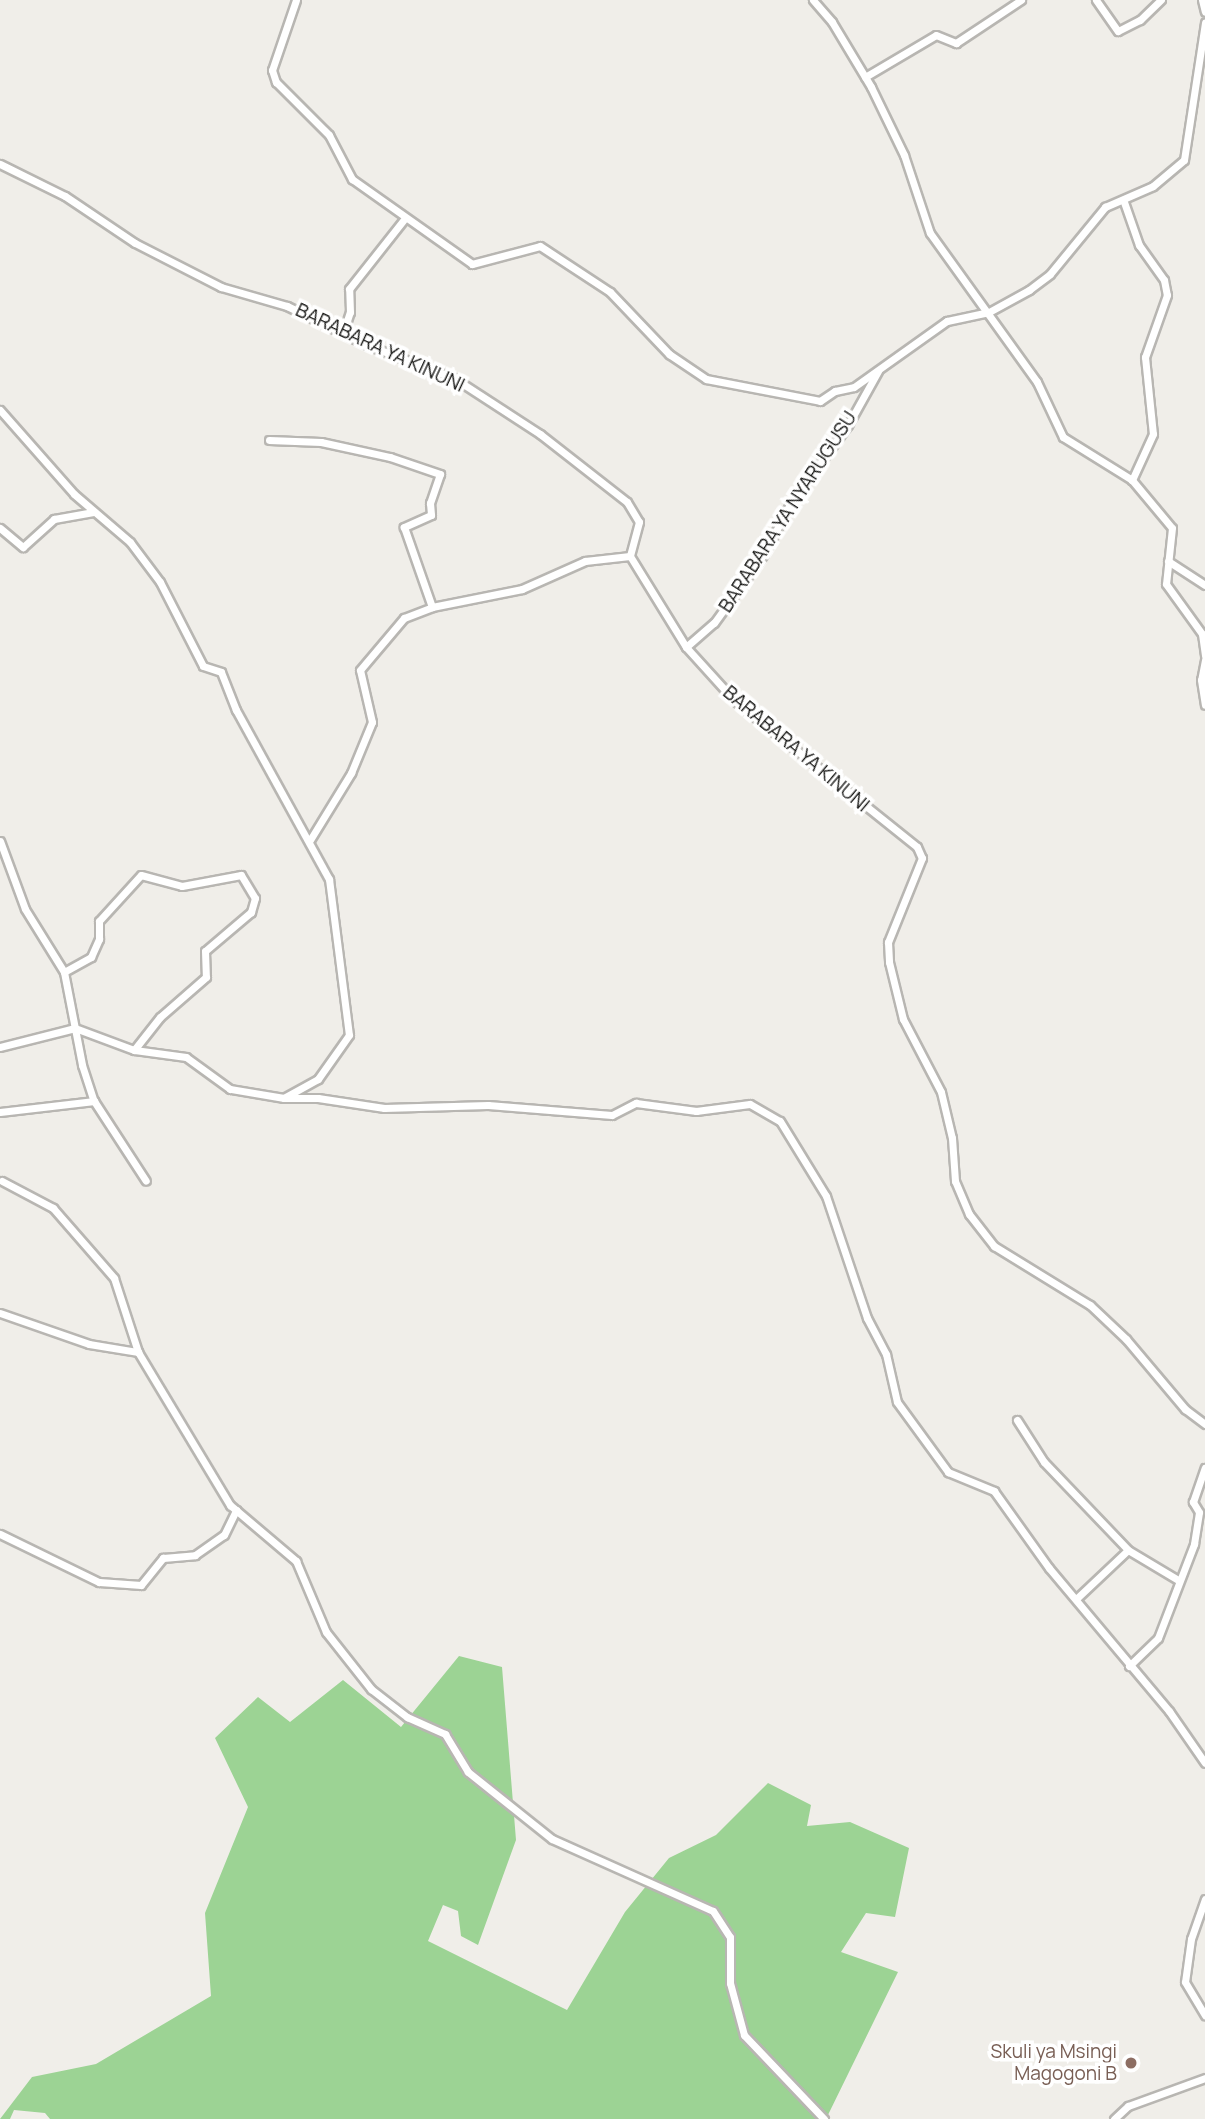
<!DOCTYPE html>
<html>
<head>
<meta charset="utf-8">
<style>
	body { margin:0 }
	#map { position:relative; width:1205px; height:2119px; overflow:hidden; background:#f0eee9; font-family:Manrope,sans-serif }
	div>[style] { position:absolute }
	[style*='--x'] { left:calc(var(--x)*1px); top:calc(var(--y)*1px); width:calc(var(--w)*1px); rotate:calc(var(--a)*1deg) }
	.green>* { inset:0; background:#9cd394 }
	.roads { filter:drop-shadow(2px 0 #b8b6b2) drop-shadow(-2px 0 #b8b6b2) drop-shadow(0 2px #b8b6b2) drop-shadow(0 -2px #b8b6b2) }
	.minor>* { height:7px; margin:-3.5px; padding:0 3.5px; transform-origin:3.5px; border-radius:3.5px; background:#fff }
	.dots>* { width:19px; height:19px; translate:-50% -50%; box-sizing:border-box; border:4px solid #fff; border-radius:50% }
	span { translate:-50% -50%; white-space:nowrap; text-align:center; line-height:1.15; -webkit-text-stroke:7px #fff; paint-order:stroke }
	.street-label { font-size:19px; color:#131311 }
	.education-label { font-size:19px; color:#785e54 }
	.right { translate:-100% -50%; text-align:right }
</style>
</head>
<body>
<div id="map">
	<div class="green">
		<i style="clip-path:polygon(459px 1656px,502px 1667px,516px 1840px,478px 1945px,461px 1936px,458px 1911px,443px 1905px,428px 1941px,567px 2010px,625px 1912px,669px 1858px,716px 1835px,768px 1783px,811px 1805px,807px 1826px,850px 1822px,909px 1848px,895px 1917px,866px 1913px,841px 1952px,898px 1972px,826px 2119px,50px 2119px,45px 2113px,14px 2110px,10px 2119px,0 2119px,32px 2077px,96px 2064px,211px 1996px,205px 1913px,248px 1807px,215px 1738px,258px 1697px,290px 1722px,343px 1680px,401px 1727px)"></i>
	</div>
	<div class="roads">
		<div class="minor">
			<i style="--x:296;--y:0;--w:74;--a:108.9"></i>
			<i style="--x:272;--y:70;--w:13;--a:72"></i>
			<i style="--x:276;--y:82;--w:75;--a:45"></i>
			<i style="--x:329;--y:135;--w:50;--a:62.4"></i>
			<i style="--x:352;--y:179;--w:147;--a:35.3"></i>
			<i style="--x:472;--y:264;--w:70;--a:-14.8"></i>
			<i style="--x:540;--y:246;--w:84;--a:33.3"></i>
			<i style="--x:610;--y:292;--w:86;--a:46.4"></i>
			<i style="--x:669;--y:354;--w:45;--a:34"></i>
			<i style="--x:706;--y:379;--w:116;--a:10.9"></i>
			<i style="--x:820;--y:401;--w:18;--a:-34"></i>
			<i style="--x:835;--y:391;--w:19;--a:-12"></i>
			<i style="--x:854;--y:387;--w:114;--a:-35.4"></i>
			<i style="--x:947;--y:321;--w:43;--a:-12.1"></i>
			<i style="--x:989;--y:312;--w:46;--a:-28.8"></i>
			<i style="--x:1029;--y:290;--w:26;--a:-37"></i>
			<i style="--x:1050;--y:274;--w:87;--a:-50.6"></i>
			<i style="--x:1105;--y:207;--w:52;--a:-23.6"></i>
			<i style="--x:1153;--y:186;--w:40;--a:-40"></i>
			<i style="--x:1184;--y:160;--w:139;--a:-81.3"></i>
			<i style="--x:813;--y:0;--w:29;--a:49"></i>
			<i style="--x:832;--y:22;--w:76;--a:59"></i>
			<i style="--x:871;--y:87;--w:76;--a:64.1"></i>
			<i style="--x:904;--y:155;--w:82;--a:71.6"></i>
			<i style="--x:930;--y:233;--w:183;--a:54.3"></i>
			<i style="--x:1037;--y:382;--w:61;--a:64.7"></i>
			<i style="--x:1063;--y:437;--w:81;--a:31.9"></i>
			<i style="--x:1132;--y:480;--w:62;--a:50.2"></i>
			<i style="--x:1172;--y:528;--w:56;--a:96.1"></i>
			<i style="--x:1166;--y:584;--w:62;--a:54.2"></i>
			<i style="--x:1202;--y:634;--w:22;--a:82"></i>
			<i style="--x:1096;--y:0;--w:38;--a:55"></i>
			<i style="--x:1118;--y:31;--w:25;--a:-27"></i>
			<i style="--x:1140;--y:20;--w:29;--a:-44"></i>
			<i style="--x:1202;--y:0;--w:12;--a:76"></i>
			<i style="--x:865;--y:77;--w:82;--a:-30.6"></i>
			<i style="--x:936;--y:35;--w:22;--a:22"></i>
			<i style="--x:956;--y:43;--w:78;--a:-33.5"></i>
			<i style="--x:0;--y:164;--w:72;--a:26.2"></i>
			<i style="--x:65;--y:196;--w:84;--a:33.9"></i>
			<i style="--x:135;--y:243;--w:97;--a:27.1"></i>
			<i style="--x:221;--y:287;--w:69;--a:16.1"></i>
			<i style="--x:287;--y:306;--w:89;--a:26"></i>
			<i style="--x:367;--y:345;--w:93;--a:20.8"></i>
			<i style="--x:454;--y:378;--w:103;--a:33.1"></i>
			<i style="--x:540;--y:434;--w:110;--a:38"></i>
			<i style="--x:627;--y:502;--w:23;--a:59"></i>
			<i style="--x:639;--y:522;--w:35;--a:105"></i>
			<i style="--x:630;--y:556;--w:107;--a:58.4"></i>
			<i style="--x:686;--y:647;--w:73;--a:47.8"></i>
			<i style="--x:735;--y:701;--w:233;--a:38.7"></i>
			<i style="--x:917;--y:847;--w:12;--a:66"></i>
			<i style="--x:922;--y:858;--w:91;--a:112"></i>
			<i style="--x:888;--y:942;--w:20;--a:87"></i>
			<i style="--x:889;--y:962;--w:59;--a:76.2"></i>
			<i style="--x:903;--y:1019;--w:82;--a:62.5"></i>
			<i style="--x:941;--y:1092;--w:47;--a:76.6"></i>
			<i style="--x:952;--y:1138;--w:43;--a:86"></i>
			<i style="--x:955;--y:1181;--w:36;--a:67"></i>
			<i style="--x:969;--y:1214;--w:41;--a:52"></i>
			<i style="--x:994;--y:1246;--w:113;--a:31.6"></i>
			<i style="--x:1090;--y:1305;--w:50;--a:43.4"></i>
			<i style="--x:1126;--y:1339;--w:92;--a:49.9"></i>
			<i style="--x:1185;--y:1409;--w:25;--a:37"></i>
			<i style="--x:1124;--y:202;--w:46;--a:70.8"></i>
			<i style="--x:1139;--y:245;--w:43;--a:54.5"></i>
			<i style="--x:1164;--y:280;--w:15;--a:79"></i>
			<i style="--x:1167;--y:295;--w:66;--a:109.5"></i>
			<i style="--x:1145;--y:357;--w:77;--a:84.1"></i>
			<i style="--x:1153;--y:434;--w:51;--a:114.5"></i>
			<i style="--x:343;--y:333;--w:22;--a:-72"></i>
			<i style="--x:350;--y:312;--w:23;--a:-92"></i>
			<i style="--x:349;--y:289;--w:90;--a:-51.7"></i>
			<i style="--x:0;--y:410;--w:112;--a:48.6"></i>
			<i style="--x:74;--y:494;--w:74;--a:40.6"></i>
			<i style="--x:130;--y:542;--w:50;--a:53.1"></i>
			<i style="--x:160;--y:582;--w:94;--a:62.9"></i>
			<i style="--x:203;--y:666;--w:19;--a:18"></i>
			<i style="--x:221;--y:672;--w:41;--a:68.5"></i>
			<i style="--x:236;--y:710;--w:193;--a:61.2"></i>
			<i style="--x:329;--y:879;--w:157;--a:82.7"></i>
			<i style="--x:349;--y:1035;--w:54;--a:125.2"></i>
			<i style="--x:318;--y:1079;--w:39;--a:151"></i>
			<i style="--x:284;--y:1098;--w:55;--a:-170.5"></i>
			<i style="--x:230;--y:1089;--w:54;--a:-144"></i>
			<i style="--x:186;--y:1057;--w:52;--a:-172.3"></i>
			<i style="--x:134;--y:1050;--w:63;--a:-159.6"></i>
			<i style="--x:75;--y:1028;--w:77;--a:165.8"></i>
			<i style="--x:269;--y:440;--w:52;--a:2.2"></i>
			<i style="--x:321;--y:442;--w:71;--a:12.3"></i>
			<i style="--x:390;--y:457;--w:53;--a:18.8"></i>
			<i style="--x:440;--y:474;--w:31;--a:109"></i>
			<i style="--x:430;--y:503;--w:12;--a:85"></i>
			<i style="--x:431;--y:515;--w:30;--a:156"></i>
			<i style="--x:404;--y:527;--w:85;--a:70.7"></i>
			<i style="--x:0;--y:528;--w:30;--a:40"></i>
			<i style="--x:23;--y:547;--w:42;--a:-42.1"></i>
			<i style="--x:54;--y:519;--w:40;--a:-10"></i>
			<i style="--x:1168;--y:561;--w:44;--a:33"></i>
			<i style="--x:686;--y:647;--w:37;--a:-41"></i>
			<i style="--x:714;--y:623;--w:85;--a:-54.1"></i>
			<i style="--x:764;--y:554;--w:56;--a:-62.5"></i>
			<i style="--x:790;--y:504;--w:98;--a:-53.7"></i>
			<i style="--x:848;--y:425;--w:62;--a:-60.9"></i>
			<i style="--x:1205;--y:660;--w:20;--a:101"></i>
			<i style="--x:1201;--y:680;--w:25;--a:81"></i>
			<i style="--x:310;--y:840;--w:79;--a:-58.5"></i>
			<i style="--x:351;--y:773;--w:55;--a:-67.6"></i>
			<i style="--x:372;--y:722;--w:53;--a:-103"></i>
			<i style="--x:360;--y:670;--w:68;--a:-49.8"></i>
			<i style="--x:404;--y:618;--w:30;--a:-21"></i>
			<i style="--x:432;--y:607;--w:92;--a:-11.3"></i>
			<i style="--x:522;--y:589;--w:69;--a:-24"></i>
			<i style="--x:585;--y:561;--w:45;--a:-6.3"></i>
			<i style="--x:0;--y:841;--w:72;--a:69.8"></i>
			<i style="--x:25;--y:909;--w:74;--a:58.2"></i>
			<i style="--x:64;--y:972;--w:95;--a:79"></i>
			<i style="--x:82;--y:1065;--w:38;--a:72"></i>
			<i style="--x:94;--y:1101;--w:95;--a:57"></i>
			<i style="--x:64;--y:972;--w:31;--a:-29"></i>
			<i style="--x:91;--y:957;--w:20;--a:-66"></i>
			<i style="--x:99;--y:939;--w:18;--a:-90"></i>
			<i style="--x:99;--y:921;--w:62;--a:-47.6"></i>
			<i style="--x:141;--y:875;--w:42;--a:15"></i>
			<i style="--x:182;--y:886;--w:60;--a:-10.6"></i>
			<i style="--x:241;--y:875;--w:27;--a:59"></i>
			<i style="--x:255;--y:898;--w:15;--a:106"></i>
			<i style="--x:251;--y:912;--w:60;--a:139.7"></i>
			<i style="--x:205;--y:951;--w:26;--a:88"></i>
			<i style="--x:206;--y:977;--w:61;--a:139"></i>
			<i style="--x:160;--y:1017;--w:42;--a:128.2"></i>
			<i style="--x:284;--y:1098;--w:34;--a:0"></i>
			<i style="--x:318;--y:1098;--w:67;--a:8.6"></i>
			<i style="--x:384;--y:1108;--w:104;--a:-1.7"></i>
			<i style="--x:488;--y:1105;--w:124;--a:4.6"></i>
			<i style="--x:612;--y:1115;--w:27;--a:-27"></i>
			<i style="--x:636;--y:1103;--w:61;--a:7.6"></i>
			<i style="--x:696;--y:1111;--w:54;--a:-7.4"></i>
			<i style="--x:750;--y:1104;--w:34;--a:30"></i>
			<i style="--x:780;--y:1121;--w:88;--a:58.5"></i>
			<i style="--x:826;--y:1196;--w:129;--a:71.4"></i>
			<i style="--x:867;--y:1318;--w:41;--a:62.2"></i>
			<i style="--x:886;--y:1354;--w:49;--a:77.1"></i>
			<i style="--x:897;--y:1402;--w:87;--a:53.9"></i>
			<i style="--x:948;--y:1472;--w:50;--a:22.4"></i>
			<i style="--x:994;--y:1491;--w:95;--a:54.5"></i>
			<i style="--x:1049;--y:1568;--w:187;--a:50"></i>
			<i style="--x:1169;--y:1711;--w:63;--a:55.3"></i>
			<i style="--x:0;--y:1112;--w:95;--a:-6.7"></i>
			<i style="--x:2;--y:1181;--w:58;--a:27.9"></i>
			<i style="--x:53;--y:1208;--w:93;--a:48.9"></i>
			<i style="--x:114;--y:1278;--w:78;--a:72"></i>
			<i style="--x:0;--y:1313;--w:94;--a:19.2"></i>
			<i style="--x:89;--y:1344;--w:50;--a:9.3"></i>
			<i style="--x:138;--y:1352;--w:179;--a:59"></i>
			<i style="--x:230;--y:1505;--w:87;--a:40.3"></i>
			<i style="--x:296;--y:1561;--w:77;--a:67.1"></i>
			<i style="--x:326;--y:1632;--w:73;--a:51.7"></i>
			<i style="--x:371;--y:1689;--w:46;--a:37.9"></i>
			<i style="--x:407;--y:1717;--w:42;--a:24.1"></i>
			<i style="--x:445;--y:1734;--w:44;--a:58.8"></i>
			<i style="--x:468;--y:1772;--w:107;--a:38.6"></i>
			<i style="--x:552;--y:1839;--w:176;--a:24.1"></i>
			<i style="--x:713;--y:1911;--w:31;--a:57"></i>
			<i style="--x:730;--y:1937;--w:46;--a:90"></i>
			<i style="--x:730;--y:1983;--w:54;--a:74.9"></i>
			<i style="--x:744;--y:2035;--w:116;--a:46.4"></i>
			<i style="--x:1017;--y:1420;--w:50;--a:57.3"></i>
			<i style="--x:1044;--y:1462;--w:122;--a:46.3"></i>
			<i style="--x:1128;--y:1550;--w:58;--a:31"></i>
			<i style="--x:0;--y:1534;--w:110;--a:25.9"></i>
			<i style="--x:99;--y:1582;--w:42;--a:4.1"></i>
			<i style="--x:141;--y:1585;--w:35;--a:-51"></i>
			<i style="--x:163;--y:1558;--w:32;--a:-5"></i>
			<i style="--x:195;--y:1555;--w:35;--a:-35"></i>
			<i style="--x:224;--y:1535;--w:28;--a:-64"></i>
			<i style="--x:1076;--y:1599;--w:71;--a:-43.3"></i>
			<i style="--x:1129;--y:1666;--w:40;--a:-44"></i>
			<i style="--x:1158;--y:1638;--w:101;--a:-69"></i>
			<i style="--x:1194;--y:1544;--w:32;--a:-81"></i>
			<i style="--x:1199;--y:1512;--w:12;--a:-121"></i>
			<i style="--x:1193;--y:1502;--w:36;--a:-71"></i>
			<i style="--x:1205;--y:1899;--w:42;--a:109.3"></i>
			<i style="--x:1191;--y:1939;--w:43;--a:97.9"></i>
			<i style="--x:1185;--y:1982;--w:39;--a:59"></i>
			<i style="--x:1114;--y:2119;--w:19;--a:-43"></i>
			<i style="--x:1128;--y:2106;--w:82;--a:-20"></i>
		</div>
	</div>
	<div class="dots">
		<i style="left:1131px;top:2063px;background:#8d6e63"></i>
	</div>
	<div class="street-label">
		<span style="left:380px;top:348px;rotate:25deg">BARABARA YA KINUNI</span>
		<span style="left:788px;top:512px;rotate:-57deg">BARABARA YA NYARUGUSU</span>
		<span style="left:796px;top:749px;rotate:40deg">BARABARA YA KINUNI</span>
	</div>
	<div class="education-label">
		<span class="right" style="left:1117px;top:2063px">Skuli ya Msingi<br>Magogoni B</span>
	</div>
</div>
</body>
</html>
